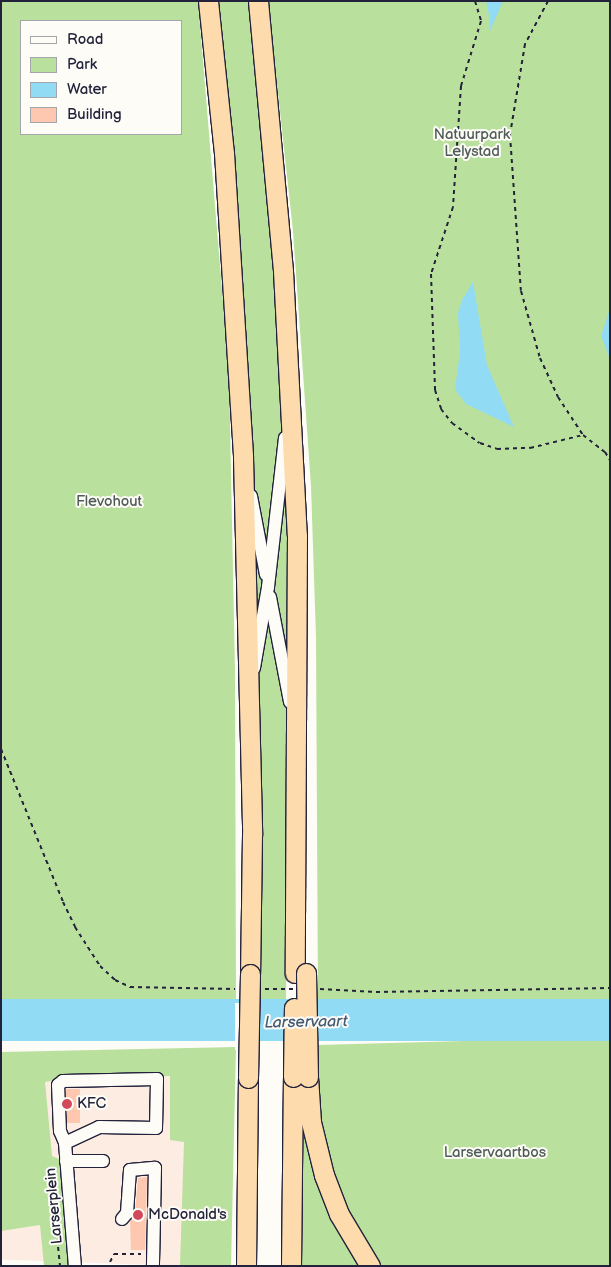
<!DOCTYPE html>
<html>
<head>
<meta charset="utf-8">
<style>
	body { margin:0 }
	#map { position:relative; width:611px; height:1267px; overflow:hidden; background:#fdfcf7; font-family:"Balsamiq Sans",sans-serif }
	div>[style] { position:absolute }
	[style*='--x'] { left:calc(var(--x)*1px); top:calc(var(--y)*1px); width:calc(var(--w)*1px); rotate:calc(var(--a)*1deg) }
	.built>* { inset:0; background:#fdece1; transform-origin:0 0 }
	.green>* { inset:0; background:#b9e09c }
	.water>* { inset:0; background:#92dbf4; transform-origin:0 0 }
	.pier>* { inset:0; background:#fdfcf7; transform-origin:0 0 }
	.building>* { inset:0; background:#fdc8af; transform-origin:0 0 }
	.path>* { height:2px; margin-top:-1px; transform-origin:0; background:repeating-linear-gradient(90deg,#22223b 0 4px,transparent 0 8px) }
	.roads { filter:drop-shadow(1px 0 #22223b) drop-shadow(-1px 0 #22223b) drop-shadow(0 1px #22223b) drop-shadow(0 -1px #22223b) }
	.minor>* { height:12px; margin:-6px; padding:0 6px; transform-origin:6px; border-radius:6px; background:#fdfcf7 }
	.highway>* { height:19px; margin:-9.5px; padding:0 9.5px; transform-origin:9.5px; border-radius:9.5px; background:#fedbac }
	.bridges { filter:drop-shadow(1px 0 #22223b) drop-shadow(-1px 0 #22223b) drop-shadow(0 1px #22223b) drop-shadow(0 -1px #22223b) }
	.highway-bridge>* { height:19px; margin:-9.5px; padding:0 9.5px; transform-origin:9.5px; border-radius:9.5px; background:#fedbac }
	.dots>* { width:14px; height:14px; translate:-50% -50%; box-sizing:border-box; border:2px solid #fdfcf7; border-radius:50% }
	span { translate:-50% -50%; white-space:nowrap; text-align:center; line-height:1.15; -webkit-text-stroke:4px #fdfcf7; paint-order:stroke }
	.park-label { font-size:15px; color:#4f5b58 }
	.poi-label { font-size:15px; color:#22223b }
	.left { translate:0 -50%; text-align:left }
	.street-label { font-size:15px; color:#22223b }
	.water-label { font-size:16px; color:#445a72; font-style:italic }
	.frame { position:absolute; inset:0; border:2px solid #22223b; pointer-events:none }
	.legend { position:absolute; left:20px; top:20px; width:162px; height:115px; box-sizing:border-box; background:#fdfcf7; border:1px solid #a5a5ac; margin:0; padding:6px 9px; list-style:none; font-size:15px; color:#22223b }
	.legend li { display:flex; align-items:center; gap:10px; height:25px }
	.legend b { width:25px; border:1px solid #a5a5ac }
</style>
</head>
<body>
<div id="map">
	<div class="built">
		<i style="left:190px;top:1061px;width:205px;height:189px;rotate:92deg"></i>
	</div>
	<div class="green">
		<i style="clip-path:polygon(evenodd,1px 1px,198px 1px,229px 374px,235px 671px,236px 1006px,1px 1010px,1px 1px,21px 21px,181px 21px,181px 134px,21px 134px,21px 21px)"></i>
		<i style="clip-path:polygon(215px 1px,249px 1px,270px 183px,286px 456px,289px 585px,286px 1004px,253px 1005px,260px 742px)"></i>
		<i style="clip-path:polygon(268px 1px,610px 1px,610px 999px,318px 1003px,316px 637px,311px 486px,293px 231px)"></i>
		<i style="clip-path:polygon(610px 1037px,610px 1266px,381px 1266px,349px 1214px,326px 1157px,318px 1111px,318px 1045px)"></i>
		<i style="clip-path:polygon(236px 1047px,231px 1266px,180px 1266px,184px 1142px,170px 1140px,170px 1076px,61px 1079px,45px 1082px,52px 1156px,59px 1159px,69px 1266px,44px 1266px,40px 1225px,1px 1231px,1px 1052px)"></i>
		<i style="clip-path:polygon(303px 1115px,364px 1266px,302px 1266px)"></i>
	</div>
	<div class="water">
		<i style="clip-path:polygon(486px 1px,503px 1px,489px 33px,490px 20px)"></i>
		<i style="clip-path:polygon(473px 282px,487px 365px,514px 427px,466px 404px,455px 389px,460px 352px,458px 313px,462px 300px)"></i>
		<i style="clip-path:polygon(610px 309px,610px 359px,601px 336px)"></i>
		<i style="left:610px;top:999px;width:42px;height:609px;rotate:90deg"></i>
	</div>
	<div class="pier">
		<i style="left:235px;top:1003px;width:24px;height:47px"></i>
	</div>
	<div class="building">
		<i style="left:66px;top:1089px;width:14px;height:34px"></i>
		<i style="clip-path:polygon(147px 1177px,145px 1250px,131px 1250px,130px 1222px,135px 1214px,138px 1178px)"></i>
	</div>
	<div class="path">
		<i style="--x:475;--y:1;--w:21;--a:73"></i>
		<i style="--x:481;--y:21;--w:68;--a:107.1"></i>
		<i style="--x:461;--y:86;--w:121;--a:93.8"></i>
		<i style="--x:453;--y:207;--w:71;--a:108.2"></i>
		<i style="--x:431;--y:274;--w:116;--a:88"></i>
		<i style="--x:435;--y:390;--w:20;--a:72"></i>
		<i style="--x:441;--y:409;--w:18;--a:52"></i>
		<i style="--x:452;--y:423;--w:34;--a:36"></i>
		<i style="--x:480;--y:443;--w:18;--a:19"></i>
		<i style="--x:497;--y:449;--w:33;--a:-2"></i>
		<i style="--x:530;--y:448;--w:55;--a:-13.8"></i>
		<i style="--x:548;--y:1;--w:49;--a:118.1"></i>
		<i style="--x:525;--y:44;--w:92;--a:99.4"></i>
		<i style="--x:510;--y:135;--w:156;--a:86"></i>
		<i style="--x:521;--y:291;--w:70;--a:74.2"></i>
		<i style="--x:540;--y:358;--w:43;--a:65.2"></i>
		<i style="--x:558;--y:397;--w:45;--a:56.7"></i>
		<i style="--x:583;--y:435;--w:28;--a:38"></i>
		<i style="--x:605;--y:452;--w:9;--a:58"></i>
		<i style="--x:1;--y:749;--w:165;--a:67.9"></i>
		<i style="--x:63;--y:902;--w:28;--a:64"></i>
		<i style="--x:75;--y:927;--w:46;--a:57.3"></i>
		<i style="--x:100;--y:966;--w:21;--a:43"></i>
		<i style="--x:115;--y:980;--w:17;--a:25"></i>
		<i style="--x:130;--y:987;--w:105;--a:1.1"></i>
		<i style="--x:265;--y:989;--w:28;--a:0"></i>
		<i style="--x:320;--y:989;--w:56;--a:3.1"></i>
		<i style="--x:376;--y:992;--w:234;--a:-1"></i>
		<i style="--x:57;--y:1201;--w:7;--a:117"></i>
		<i style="--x:54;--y:1207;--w:59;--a:84.2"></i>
		<i style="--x:110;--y:1262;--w:9;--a:-63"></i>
		<i style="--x:114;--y:1254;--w:27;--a:0"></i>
	</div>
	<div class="roads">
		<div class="minor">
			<i style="--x:251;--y:496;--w:80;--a:79.2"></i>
			<i style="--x:270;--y:597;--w:107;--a:79.2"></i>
			<i style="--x:254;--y:668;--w:82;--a:-80.2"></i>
			<i style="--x:268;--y:587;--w:150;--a:-83.5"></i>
			<i style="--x:65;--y:1143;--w:38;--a:-25"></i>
			<i style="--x:99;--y:1127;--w:57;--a:1"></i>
			<i style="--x:156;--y:1128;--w:49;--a:-88.8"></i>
			<i style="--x:157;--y:1079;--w:94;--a:178.8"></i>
			<i style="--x:63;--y:1081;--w:6;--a:141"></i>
			<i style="--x:58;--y:1085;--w:46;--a:87.5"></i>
			<i style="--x:60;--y:1131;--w:13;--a:67"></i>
			<i style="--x:65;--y:1143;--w:123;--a:85.4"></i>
			<i style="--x:66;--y:1161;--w:37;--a:0"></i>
			<i style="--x:122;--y:1219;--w:8;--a:-50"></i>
			<i style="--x:127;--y:1213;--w:43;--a:-86"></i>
			<i style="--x:130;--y:1170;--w:25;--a:-5"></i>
			<i style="--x:155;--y:1168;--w:98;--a:91.2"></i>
		</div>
		<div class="highway">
			<i style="--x:208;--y:1;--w:153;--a:84"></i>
			<i style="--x:224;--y:153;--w:305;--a:86.4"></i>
			<i style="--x:243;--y:457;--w:378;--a:88.6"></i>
			<i style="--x:252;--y:835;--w:139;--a:90.8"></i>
			<i style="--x:258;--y:1;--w:271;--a:84.7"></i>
			<i style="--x:283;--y:271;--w:264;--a:87"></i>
			<i style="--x:297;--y:535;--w:438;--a:90.3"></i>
			<i style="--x:308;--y:1077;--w:45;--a:86.2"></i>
			<i style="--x:311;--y:1122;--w:55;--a:76.2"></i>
			<i style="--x:324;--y:1175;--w:42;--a:69"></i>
			<i style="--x:339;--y:1214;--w:61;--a:59.2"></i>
			<i style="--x:246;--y:1266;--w:188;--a:-89.4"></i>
			<i style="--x:291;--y:1266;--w:189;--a:-89.4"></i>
		</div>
	</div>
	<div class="bridges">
		<div class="highway-bridge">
			<i style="--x:306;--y:973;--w:104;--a:88.9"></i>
			<i style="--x:293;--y:1077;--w:69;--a:-89.2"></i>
			<i style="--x:248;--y:1078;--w:104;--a:-88.9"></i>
		</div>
	</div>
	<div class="dots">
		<i style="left:67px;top:1104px;background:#d1495b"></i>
		<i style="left:138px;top:1215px;background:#d1495b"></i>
	</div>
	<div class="park-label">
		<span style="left:472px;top:143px">Natuurpark<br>Lelystad</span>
		<span style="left:109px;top:502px">Flevohout</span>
		<span style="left:495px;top:1153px">Larservaartbos</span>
	</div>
	<div class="poi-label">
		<span class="left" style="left:77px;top:1104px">KFC</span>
		<span class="left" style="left:148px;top:1215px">McDonald's</span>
	</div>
	<div class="street-label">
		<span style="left:54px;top:1206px;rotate:-95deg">Larserplein</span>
	</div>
	<div class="water-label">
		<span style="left:306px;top:1023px;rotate:-1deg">Larservaart</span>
	</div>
	<div class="frame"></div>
	<ul class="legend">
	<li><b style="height:6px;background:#fdfcf7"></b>Road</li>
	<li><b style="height:14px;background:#b9e09c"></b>Park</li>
	<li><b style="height:14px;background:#92dbf4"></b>Water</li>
	<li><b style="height:14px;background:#fdc8af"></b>Building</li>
	</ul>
</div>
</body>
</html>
